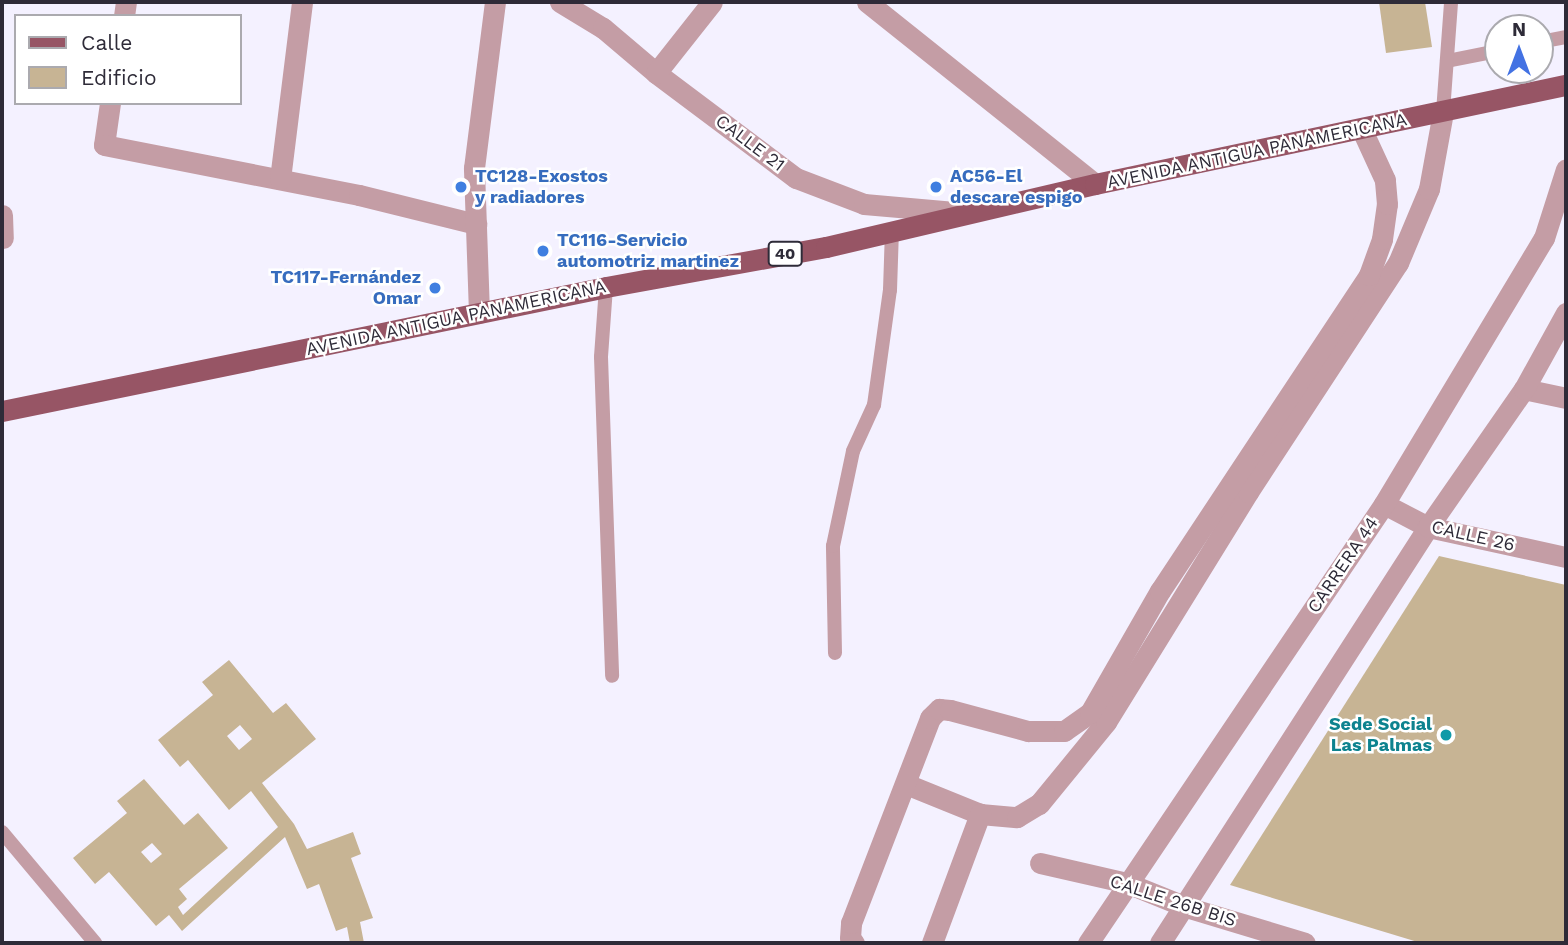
<!DOCTYPE html>
<html>
<head>
<meta charset="utf-8">
<style>
	body { margin:0 }
	#map { position:relative; width:1568px; height:945px; overflow:hidden; background:#f4f1ff; font-family:"Work Sans",sans-serif }
	div>[style] { position:absolute }
	[style*='--x'] { left:calc(var(--x)*1px); top:calc(var(--y)*1px); width:calc(var(--w)*1px); rotate:calc(var(--a)*1deg) }
	.building>* { inset:0; background:#c7b494 }
	.lane>* { height:14px; margin:-7px; padding:0 7px; transform-origin:7px; border-radius:7px; background:#c49da5 }
	.street>* { height:21px; margin:-10.5px; padding:0 10.5px; transform-origin:10.5px; border-radius:10.5px; background:#c49da5 }
	.primary>* { height:21px; margin:-10.5px; padding:0 10.5px; transform-origin:10.5px; border-radius:10.5px; background:#975565 }
	.dots>* { width:19px; height:19px; translate:-50% -50%; box-sizing:border-box; border:4px solid #fff; border-radius:50% }
	span { translate:-50% -50%; white-space:nowrap; text-align:center; line-height:1.15; -webkit-text-stroke:5px #fff; paint-order:stroke }
	.shield-label span { padding:2px 5px; background:#fff; border:2px solid; border-radius:5px; -webkit-text-stroke-width:0 }
	.shield-label { font-size:16px; color:#2e2b38; font-weight:700 }
	.street-label { font-size:18px; color:#2e2b38 }
	.shop-label { font-size:18px; color:#366cbe; font-weight:700 }
	.left { translate:0 -50%; text-align:left }
	.right { translate:-100% -50%; text-align:right }
	.culture-label { font-size:18px; color:#0d838f; font-weight:700 }
	.frame { position:absolute; inset:0; border:4px solid #2e2b38; pointer-events:none }
	.legend { position:absolute; left:14px; top:14px; width:228px; height:91px; box-sizing:border-box; background:#fff; border:2px solid #abaaaf; margin:0; padding:9px 12px; list-style:none; font-size:21px; color:#2e2b38 }
	.legend li { display:flex; align-items:center; gap:14px; height:35px }
	.legend b { width:35px; border:2px solid #abaaaf }
	.north { position:absolute; left:1484px; top:14px; width:70px; height:70px; box-sizing:border-box; background:#fff; border:2px solid #abaaaf; border-radius:50%; rotate:0deg; font-size:19px; font-weight:700; line-height:28px; text-align:center; color:#2e2b38 }
	.north::after { content:''; display:block; margin:auto; width:24px; height:32px; background:#4372e3; clip-path:polygon(50% 0,100% 100%,50% 72%,0 100%) }
</style>
</head>
<body>
<div id="map">
	<div class="building">
		<i style="clip-path:polygon(1379px 2px,1425px 2px,1432px 47px,1386px 53px)"></i>
		<i style="clip-path:polygon(1439px 556px,1566px 585px,1566px 943px,1421px 943px,1230px 885px)"></i>
		<i style="clip-path:polygon(evenodd,229px 660px,273px 713px,286px 703px,316px 739px,262px 783px,294px 824px,307px 849px,353px 832px,361px 854px,351px 858px,373px 918px,360px 922px,364px 943px,350px 943px,347px 927px,336px 931px,319px 884px,307px 889px,285px 837px,182px 931px,169px 915px,156px 926px,109px 872px,95px 884px,73px 858px,127px 813px,117px 801px,144px 779px,184px 825px,198px 813px,228px 848px,179px 889px,187px 899px,178px 907px,183px 915px,278px 827px,251px 791px,229px 810px,188px 760px,180px 767px,158px 740px,213px 695px,202px 682px,229px 660px,240px 725px,252px 739px,239px 750px,227px 736px,240px 725px,229px 660px,152px 843px,162px 854px,151px 863px,141px 852px,152px 843px)"></i>
	</div>
	<div class="lane">
		<i style="--x:1540;--y:42;--w:26;--a:-11"></i>
		<i style="--x:1447;--y:61;--w:52;--a:-11.1"></i>
		<i style="--x:1443;--y:112;--w:110;--a:-85.8"></i>
		<i style="--x:606;--y:287;--w:70;--a:94.1"></i>
		<i style="--x:601;--y:357;--w:319;--a:88"></i>
		<i style="--x:835;--y:653;--w:107;--a:-91.1"></i>
		<i style="--x:833;--y:546;--w:97;--a:-78.1"></i>
		<i style="--x:853;--y:451;--w:51;--a:-65.5"></i>
		<i style="--x:874;--y:405;--w:116;--a:-82.1"></i>
		<i style="--x:890;--y:290;--w:60;--a:-88.1"></i>
		<i style="--x:2;--y:832;--w:145;--a:50"></i>
	</div>
	<div class="street">
		<i style="--x:560;--y:2;--w:50;--a:31.2"></i>
		<i style="--x:603;--y:28;--w:70;--a:40.3"></i>
		<i style="--x:656;--y:73;--w:175;--a:36.9"></i>
		<i style="--x:796;--y:178;--w:73;--a:20.9"></i>
		<i style="--x:864;--y:204;--w:102;--a:5"></i>
		<i style="--x:867;--y:2;--w:292;--a:38.6"></i>
		<i style="--x:124;--y:16;--w:14;--a:-82"></i>
		<i style="--x:656;--y:73;--w:90;--a:-51.7"></i>
		<i style="--x:110;--y:103;--w:42;--a:98.1"></i>
		<i style="--x:104;--y:145;--w:260;--a:11.1"></i>
		<i style="--x:359;--y:195;--w:121;--a:13.9"></i>
		<i style="--x:280;--y:179;--w:178;--a:-82.9"></i>
		<i style="--x:2;--y:215;--w:23;--a:88"></i>
		<i style="--x:479;--y:313;--w:145;--a:-92"></i>
		<i style="--x:474;--y:168;--w:167;--a:-82.8"></i>
		<i style="--x:1524;--y:389;--w:43;--a:12.1"></i>
		<i style="--x:1384;--y:504;--w:50;--a:27.6"></i>
		<i style="--x:1428;--y:527;--w:141;--a:12.3"></i>
		<i style="--x:906;--y:784;--w:80;--a:22.1"></i>
		<i style="--x:980;--y:814;--w:37;--a:5"></i>
		<i style="--x:1017;--y:817;--w:26;--a:-31"></i>
		<i style="--x:1039;--y:804;--w:106;--a:-50.7"></i>
		<i style="--x:1106;--y:722;--w:270;--a:-58.3"></i>
		<i style="--x:1248;--y:492;--w:274;--a:-56.8"></i>
		<i style="--x:1398;--y:263;--w:80;--a:-67.3"></i>
		<i style="--x:1429;--y:189;--w:78;--a:-79.7"></i>
		<i style="--x:1040;--y:863;--w:89;--a:12.9"></i>
		<i style="--x:1127;--y:883;--w:64;--a:22.1"></i>
		<i style="--x:1186;--y:907;--w:124;--a:16.8"></i>
		<i style="--x:854;--y:943;--w:6;--a:-129"></i>
		<i style="--x:850;--y:938;--w:15;--a:-86"></i>
		<i style="--x:851;--y:923;--w:220;--a:-68.9"></i>
		<i style="--x:930;--y:718;--w:13;--a:-45"></i>
		<i style="--x:939;--y:709;--w:11;--a:5"></i>
		<i style="--x:950;--y:710;--w:81;--a:15.1"></i>
		<i style="--x:1028;--y:731;--w:36;--a:0"></i>
		<i style="--x:1064;--y:731;--w:32;--a:-35"></i>
		<i style="--x:1090;--y:713;--w:141;--a:-60.2"></i>
		<i style="--x:1160;--y:591;--w:379;--a:-56.5"></i>
		<i style="--x:1369;--y:275;--w:38;--a:-70"></i>
		<i style="--x:1382;--y:239;--w:35;--a:-82"></i>
		<i style="--x:1387;--y:204;--w:24;--a:-95"></i>
		<i style="--x:1385;--y:180;--w:55;--a:-114.7"></i>
		<i style="--x:932;--y:943;--w:138;--a:-69.6"></i>
		<i style="--x:1088;--y:943;--w:529;--a:-56.01"></i>
		<i style="--x:1384;--y:504;--w:310;--a:-59"></i>
		<i style="--x:1544;--y:238;--w:72;--a:-72.3"></i>
		<i style="--x:1160;--y:943;--w:495;--a:-57.2"></i>
		<i style="--x:1428;--y:527;--w:168;--a:-55.2"></i>
		<i style="--x:1524;--y:389;--w:87;--a:-61.1"></i>
	</div>
	<div class="primary">
		<i style="--x:2;--y:411;--w:617;--a:-11.6"></i>
		<i style="--x:606;--y:287;--w:224;--a:-10.3"></i>
		<i style="--x:826;--y:247;--w:276;--a:-13.2"></i>
		<i style="--x:1095;--y:184;--w:481;--a:-11.9"></i>
	</div>
	<div class="dots">
		<i style="left:461px;top:187px;background:#3f7fe0"></i>
		<i style="left:936px;top:187px;background:#3f7fe0"></i>
		<i style="left:543px;top:251px;background:#3f7fe0"></i>
		<i style="left:435px;top:288px;background:#3f7fe0"></i>
		<i style="left:1446px;top:735px;background:#0f9aa8"></i>
	</div>
	<div class="shield-label">
		<span style="left:785px;top:254px">40</span>
	</div>
	<div class="street-label">
		<span style="left:750px;top:143px;rotate:37deg">CALLE 21</span>
		<span style="left:1257px;top:151px;rotate:-12deg">AVENIDA ANTIGUA PANAMERICANA</span>
		<span style="left:456px;top:318px;rotate:-12deg">AVENIDA ANTIGUA PANAMERICANA</span>
		<span style="left:1473px;top:536px;rotate:13deg">CALLE 26</span>
		<span style="left:1343px;top:565px;rotate:-56deg">CARRERA 44</span>
		<span style="left:1173px;top:901px;rotate:18deg">CALLE 26B BIS</span>
	</div>
	<div class="shop-label">
		<span class="left" style="left:475px;top:187px">TC128-Exostos<br>y radiadores</span>
		<span class="left" style="left:950px;top:187px">AC56-El<br>descare espigo</span>
		<span class="left" style="left:557px;top:251px">TC116-Servicio<br>automotriz martinez</span>
		<span class="right" style="left:421px;top:288px">TC117-Fernández<br>Omar</span>
	</div>
	<div class="culture-label">
		<span class="right" style="left:1432px;top:735px">Sede Social<br>Las Palmas</span>
	</div>
	<div class="frame"></div>
	<ul class="legend">
	<li><b style="height:9px;background:#975565"></b>Calle</li>
	<li><b style="height:19px;background:#c7b494"></b>Edificio</li>
	</ul>
	<div class="north">N</div>
</div>
</body>
</html>
